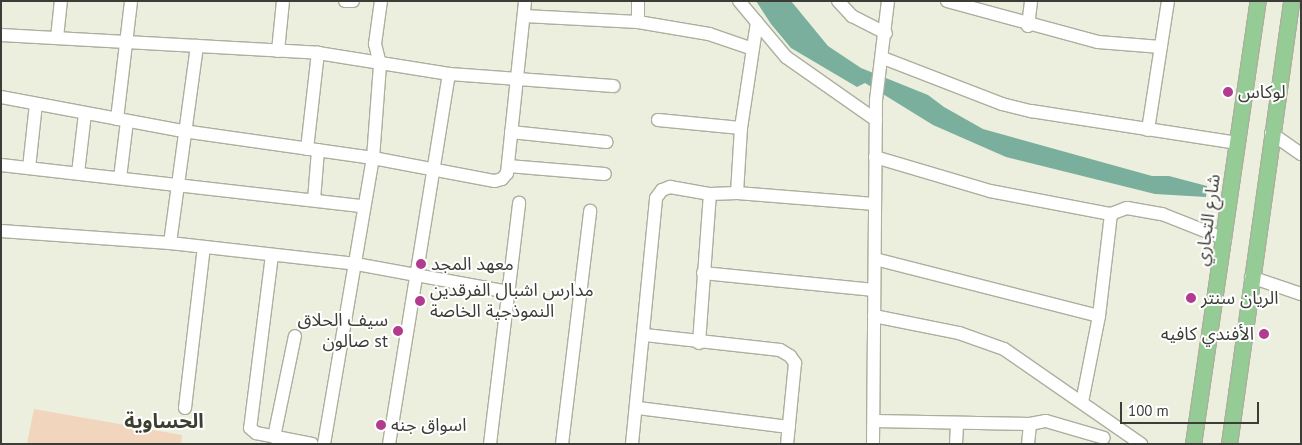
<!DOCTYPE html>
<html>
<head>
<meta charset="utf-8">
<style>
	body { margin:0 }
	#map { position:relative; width:1302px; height:445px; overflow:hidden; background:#ecefdd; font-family:"PT Sans","Noto Sans Arabic",sans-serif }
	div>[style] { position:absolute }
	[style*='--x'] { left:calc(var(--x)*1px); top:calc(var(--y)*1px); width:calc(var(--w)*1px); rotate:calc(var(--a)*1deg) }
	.green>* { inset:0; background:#f2d5bd }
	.water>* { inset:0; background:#7baf9d }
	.roads { filter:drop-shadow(1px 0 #acaf9e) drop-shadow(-1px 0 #acaf9e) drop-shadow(0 1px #acaf9e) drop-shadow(0 -1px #acaf9e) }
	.minor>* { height:12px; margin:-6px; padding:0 6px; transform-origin:6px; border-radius:6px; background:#fff }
	.major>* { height:15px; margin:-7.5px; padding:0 7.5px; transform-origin:7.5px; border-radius:7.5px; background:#95cb94 }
	.dots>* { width:14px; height:14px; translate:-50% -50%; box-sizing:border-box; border:2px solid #fff; border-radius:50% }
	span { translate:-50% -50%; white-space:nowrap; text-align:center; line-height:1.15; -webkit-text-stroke:4px #fff; paint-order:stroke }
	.poi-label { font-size:18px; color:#3c3d36 }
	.left { translate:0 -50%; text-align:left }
	.right { translate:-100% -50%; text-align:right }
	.street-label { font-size:18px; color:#3c3d36 }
	.quarter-label { font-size:20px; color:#3c3e30; font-weight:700 }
	.frame { position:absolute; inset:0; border:2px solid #3c3d36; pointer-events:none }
	.scale { position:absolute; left:1120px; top:402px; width:139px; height:22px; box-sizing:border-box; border:2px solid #3c3d36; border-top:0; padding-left:6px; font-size:15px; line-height:18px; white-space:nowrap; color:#3c3d36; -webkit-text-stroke:4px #fff; paint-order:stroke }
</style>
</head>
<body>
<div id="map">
	<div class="green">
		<i style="clip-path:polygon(34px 409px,182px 435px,181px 444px,27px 444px)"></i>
	</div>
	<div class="water">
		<i style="clip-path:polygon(756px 1px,791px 1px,828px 46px,861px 68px,928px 95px,944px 107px,983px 129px,1152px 176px,1169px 176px,1207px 186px,1206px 197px,1155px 194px,1006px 157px,933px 125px,865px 83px,857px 87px,791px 48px,771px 24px)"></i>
	</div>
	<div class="roads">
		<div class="minor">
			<i style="--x:345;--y:1;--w:8;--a:0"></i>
			<i style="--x:739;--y:1;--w:73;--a:50"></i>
			<i style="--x:786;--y:57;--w:110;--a:35"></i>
			<i style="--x:838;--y:1;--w:21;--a:47"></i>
			<i style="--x:852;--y:16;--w:38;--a:27"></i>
			<i style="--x:947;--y:1;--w:156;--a:15.2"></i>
			<i style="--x:1098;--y:42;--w:63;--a:4.5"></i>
			<i style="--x:524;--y:16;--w:114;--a:3"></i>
			<i style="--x:638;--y:22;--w:72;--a:9.6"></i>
			<i style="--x:709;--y:34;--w:46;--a:18.8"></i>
			<i style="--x:638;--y:22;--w:21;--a:-90"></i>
			<i style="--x:1028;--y:26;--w:25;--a:-83"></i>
			<i style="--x:1;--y:35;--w:318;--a:3.2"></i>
			<i style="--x:318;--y:53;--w:133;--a:9.1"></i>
			<i style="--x:449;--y:74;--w:165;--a:4.2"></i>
			<i style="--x:57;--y:38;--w:37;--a:-84"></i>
			<i style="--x:278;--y:51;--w:50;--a:-84.3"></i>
			<i style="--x:883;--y:58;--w:128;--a:21.1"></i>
			<i style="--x:1002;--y:104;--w:30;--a:14"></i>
			<i style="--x:1031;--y:111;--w:209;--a:8.8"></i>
			<i style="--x:1;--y:97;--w:185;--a:10.6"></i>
			<i style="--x:183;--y:131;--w:192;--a:8.1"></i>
			<i style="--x:373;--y:158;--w:124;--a:10.7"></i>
			<i style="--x:495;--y:181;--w:7;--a:-16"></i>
			<i style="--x:502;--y:179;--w:8;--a:-50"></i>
			<i style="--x:507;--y:173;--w:173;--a:-84"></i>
			<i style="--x:117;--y:119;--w:119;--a:-83.2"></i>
			<i style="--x:658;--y:120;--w:83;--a:5.5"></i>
			<i style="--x:1148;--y:130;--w:131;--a:-81.2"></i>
			<i style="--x:511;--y:132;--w:96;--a:6"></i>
			<i style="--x:1271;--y:133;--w:37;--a:35"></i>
			<i style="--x:307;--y:149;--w:97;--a:-83.5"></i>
			<i style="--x:875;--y:157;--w:120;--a:16.5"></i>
			<i style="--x:990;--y:191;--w:123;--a:10.8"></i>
			<i style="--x:1111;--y:214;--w:17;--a:-21"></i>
			<i style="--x:1127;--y:208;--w:36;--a:10"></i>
			<i style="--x:1162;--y:214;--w:68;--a:21.6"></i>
			<i style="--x:1;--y:165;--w:364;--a:6.5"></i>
			<i style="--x:508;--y:166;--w:97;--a:4.7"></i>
			<i style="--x:29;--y:168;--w:64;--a:-83.8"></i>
			<i style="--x:78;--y:173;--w:60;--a:-83.3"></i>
			<i style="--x:120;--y:178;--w:57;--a:-83"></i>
			<i style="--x:737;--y:193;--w:65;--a:-86.5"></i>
			<i style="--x:741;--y:128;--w:107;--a:-81.4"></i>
			<i style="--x:314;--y:200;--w:50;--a:-85.4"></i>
			<i style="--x:1;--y:231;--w:169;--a:4.1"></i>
			<i style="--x:170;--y:243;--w:187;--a:6.4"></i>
			<i style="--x:356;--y:264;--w:156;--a:10.4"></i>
			<i style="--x:170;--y:243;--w:199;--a:-82.2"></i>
			<i style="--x:272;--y:255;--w:174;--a:97.2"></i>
			<i style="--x:250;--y:428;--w:8;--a:40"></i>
			<i style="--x:256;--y:433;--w:57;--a:11.1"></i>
			<i style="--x:875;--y:259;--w:231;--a:14.3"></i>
			<i style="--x:703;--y:273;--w:172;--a:5.7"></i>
			<i style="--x:1251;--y:277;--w:53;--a:18.8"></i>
			<i style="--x:874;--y:316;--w:87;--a:11.3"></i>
			<i style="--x:959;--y:333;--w:48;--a:19.6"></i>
			<i style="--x:1004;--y:349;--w:167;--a:34.7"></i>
			<i style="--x:645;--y:335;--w:136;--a:6.3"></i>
			<i style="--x:780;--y:350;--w:12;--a:31"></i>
			<i style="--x:790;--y:356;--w:9;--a:54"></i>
			<i style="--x:795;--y:363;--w:81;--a:95.6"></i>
			<i style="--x:699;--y:343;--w:149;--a:-85.8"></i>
			<i style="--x:1082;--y:402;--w:88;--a:-78.8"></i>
			<i style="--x:1099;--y:316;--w:103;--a:-83.3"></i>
			<i style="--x:185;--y:408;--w:162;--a:-83.3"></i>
			<i style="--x:638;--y:408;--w:152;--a:7.2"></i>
			<i style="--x:874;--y:421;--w:156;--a:1.1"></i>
			<i style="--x:1030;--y:424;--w:16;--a:-11"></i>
			<i style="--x:1046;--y:421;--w:60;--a:16.3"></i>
			<i style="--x:274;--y:437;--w:103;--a:-78.3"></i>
			<i style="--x:324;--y:444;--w:290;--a:-80.3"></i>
			<i style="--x:373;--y:158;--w:94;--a:-85.7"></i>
			<i style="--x:380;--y:64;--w:21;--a:-104"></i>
			<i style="--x:375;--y:44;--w:43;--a:-82.1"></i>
			<i style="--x:389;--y:444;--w:375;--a:-80.8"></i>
			<i style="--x:490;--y:444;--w:243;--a:-83.1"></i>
			<i style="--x:562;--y:444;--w:235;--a:-83.1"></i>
			<i style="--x:632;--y:444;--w:247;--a:-84.4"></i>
			<i style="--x:656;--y:198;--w:10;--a:-53"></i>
			<i style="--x:662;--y:190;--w:9;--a:-21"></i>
			<i style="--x:670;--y:187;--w:41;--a:9.9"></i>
			<i style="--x:710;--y:194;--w:27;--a:-2"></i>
			<i style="--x:737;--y:193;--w:138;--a:4.6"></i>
			<i style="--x:873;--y:444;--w:344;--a:-89.5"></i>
			<i style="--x:876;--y:100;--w:100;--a:-83.1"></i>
			<i style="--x:956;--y:444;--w:21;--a:-87"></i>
			<i style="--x:1028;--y:444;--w:20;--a:-84"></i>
		</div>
		<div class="major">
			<i style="--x:1193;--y:444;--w:448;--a:-81.7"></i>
			<i style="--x:1229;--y:444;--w:447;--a:-82"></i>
		</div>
	</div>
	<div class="dots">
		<i style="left:1228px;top:92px;background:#b23b90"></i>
		<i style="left:421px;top:264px;background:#b23b90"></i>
		<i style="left:1191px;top:298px;background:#b23b90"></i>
		<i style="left:420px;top:301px;background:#b23b90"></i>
		<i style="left:398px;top:331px;background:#b23b90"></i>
		<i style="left:1264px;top:334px;background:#b23b90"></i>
		<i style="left:381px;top:425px;background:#b23b90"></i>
	</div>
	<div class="poi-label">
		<span class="left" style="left:1238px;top:92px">لوكاس</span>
		<span class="left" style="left:431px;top:264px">معهد المجد</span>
		<span class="left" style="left:430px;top:301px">مدارس اشبال الفرقدين<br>النموذجية الخاصة</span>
		<span class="left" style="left:1201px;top:298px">الريان سنتر</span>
		<span class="right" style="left:388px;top:331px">سيف الحلاق<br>صالون st</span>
		<span class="right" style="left:1254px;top:334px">الأفندي كافيه</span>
		<span class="left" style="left:391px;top:425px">اسواق جنه</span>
	</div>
	<div class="street-label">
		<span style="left:1208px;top:220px;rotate:-82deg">شارع التجاري</span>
	</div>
	<div class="quarter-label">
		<span style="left:164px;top:421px">الحساوية</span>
	</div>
	<div class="frame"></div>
	<div class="scale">100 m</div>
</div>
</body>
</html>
